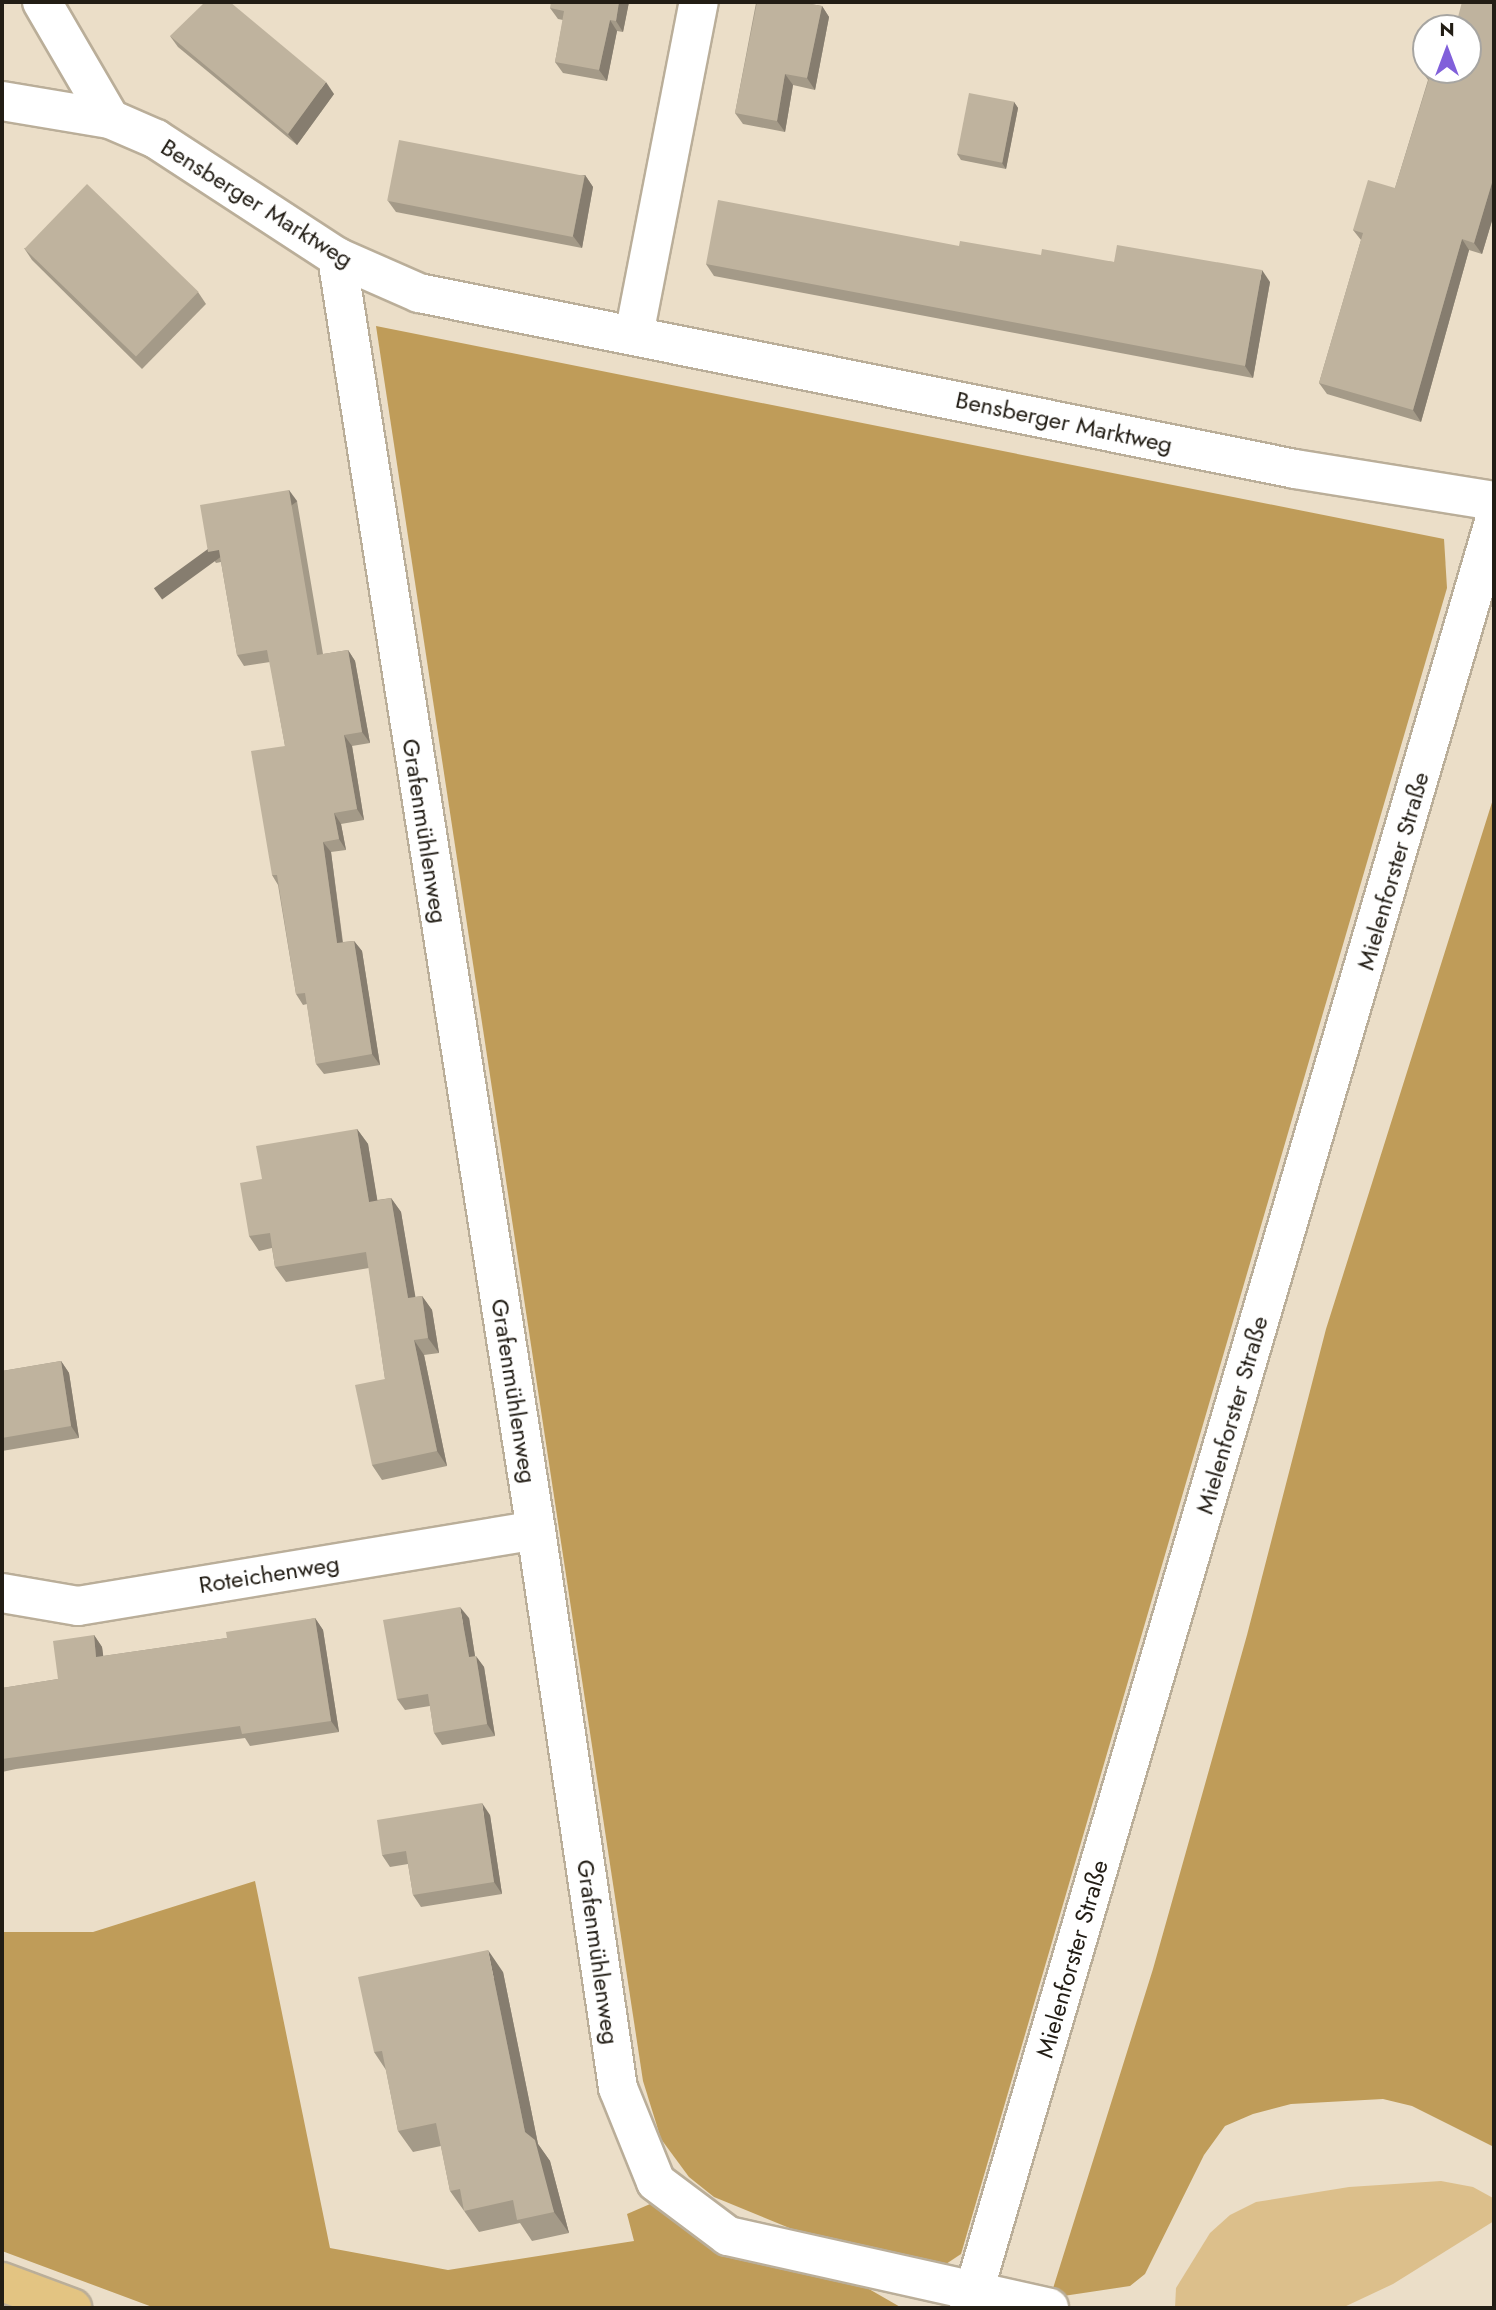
<!DOCTYPE html>
<html>
<head>
<meta charset="utf-8">
<style>
	body { margin:0 }
	#map { position:relative; width:1496px; height:2310px; overflow:hidden; background:#ebdec8; font-family:Jost,sans-serif }
	div>[style] { position:absolute }
	[style*='--x'] { left:calc(var(--x)*1px); top:calc(var(--y)*1px); width:calc(var(--w)*1px); rotate:calc(var(--a)*1deg) }
	.green>* { inset:0; background:#dcbf8b }
	.forest>* { inset:0; background:#bf9c59 }
	.roads { filter:drop-shadow(2px 0 #baae99) drop-shadow(-2px 0 #baae99) drop-shadow(0 2px #baae99) drop-shadow(0 -2px #baae99) }
	.minor>* { height:38px; margin:-19px; padding:0 19px; transform-origin:19px; border-radius:19px; background:#fff }
	.major>* { height:38px; margin:-19px; padding:0 19px; transform-origin:19px; border-radius:19px; background:#e3c482 }
	.wall>* { inset:0; background:#a49a88 }
	.shaded-wall>* { inset:0; background:#867d6f; transform-origin:0 0 }
	.building>* { inset:0; background:#bfb39e; transform-origin:0 0 }
	span { translate:-50% -50%; white-space:nowrap; text-align:center; line-height:1.15; -webkit-text-stroke:5px #fff; paint-order:stroke }
	.street-label { font-size:24px; color:#221d15 }
	.frame { position:absolute; inset:0; border:4px solid #221d15; pointer-events:none }
	.north { position:absolute; left:1412px; top:14px; width:70px; height:70px; box-sizing:border-box; background:#fff; border:2px solid #a7a5a1; border-radius:50%; rotate:0deg; font-size:19px; font-weight:700; line-height:28px; text-align:center; color:#221d15 }
	.north::after { content:''; display:block; margin:auto; width:24px; height:32px; background:#8160da; clip-path:polygon(50% 0,100% 100%,50% 72%,0 100%) }
</style>
</head>
<body>
<div id="map">
	<div class="green">
		<i style="clip-path:polygon(1441px 2181px,1473px 2187px,1493px 2198px,1494px 2221px,1393px 2284px,1342px 2308px,1175px 2308px,1176px 2288px,1210px 2233px,1230px 2215px,1256px 2202px,1349px 2187px)"></i>
	</div>
	<div class="forest">
		<i style="clip-path:polygon(376px 326px,1444px 539px,1447px 588px,961px 2254px,934px 2272px,843px 2250px,714px 2197px,689px 2177px,661px 2139px,643px 2081px)"></i>
		<i style="clip-path:polygon(1494px 796px,1494px 2147px,1412px 2106px,1383px 2099px,1291px 2104px,1253px 2114px,1225px 2126px,1204px 2155px,1145px 2274px,1130px 2286px,1050px 2298px,1153px 1969px,1247px 1635px,1326px 1329px)"></i>
		<i style="clip-path:polygon(255px 1881px,330px 2248px,448px 2270px,634px 2241px,627px 2214px,664px 2198px,862px 2285px,902px 2308px,155px 2308px,2px 2251px,2px 1932px,93px 1932px)"></i>
	</div>
	<div class="roads">
		<div class="minor">
			<i style="--x:42;--y:2;--w:135;--a:59.8"></i>
			<i style="--x:2;--y:101;--w:109;--a:9.5"></i>
			<i style="--x:110;--y:119;--w:50;--a:23.5"></i>
			<i style="--x:156;--y:139;--w:216;--a:33.1"></i>
			<i style="--x:337;--y:257;--w:90;--a:23.7"></i>
			<i style="--x:419;--y:293;--w:894;--a:11.36"></i>
			<i style="--x:1295;--y:469;--w:202;--a:9.1"></i>
			<i style="--x:337;--y:257;--w:1288;--a:81.12"></i>
			<i style="--x:536;--y:1530;--w:564;--a:81.64"></i>
			<i style="--x:618;--y:2088;--w:101;--a:68"></i>
			<i style="--x:656;--y:2182;--w:90;--a:36.9"></i>
			<i style="--x:728;--y:2236;--w:329;--a:12.6"></i>
			<i style="--x:634;--y:335;--w:339;--a:-79"></i>
			<i style="--x:2;--y:1593;--w:77;--a:9.7"></i>
			<i style="--x:78;--y:1606;--w:464;--a:-9.4"></i>
			<i style="--x:969;--y:2308;--w:1862;--a:-73.62"></i>
		</div>
		<div class="major">
			<i style="--x:2;--y:2282;--w:75;--a:20.4"></i>
		</div>
	</div>
	<div class="wall">
		<i style="clip-path:polygon(629px 2px,623px 32px,617px 31px,607px 81px,563px 73px,555px 62px,563px 20px,558px 19px,550px 8px)"></i>
		<i style="clip-path:polygon(750px 2px,810px 2px,810px 4px,822px 6px,829px 17px,815px 90px,793px 85px,785px 132px,743px 124px,735px 113px,756px 3px)"></i>
		<i style="clip-path:polygon(1494px 2px,1494px 214px,1482px 254px,1469px 250px,1421px 422px,1327px 394px,1319px 383px,1361px 240px,1353px 230px,1395px 188px,1428px 80px,1421px 70px,1458px 17px)"></i>
		<i style="clip-path:polygon(170px 36px,334px 94px,297px 145px,178px 47px)"></i>
		<i style="clip-path:polygon(1014px 102px,1018px 108px,1006px 169px,961px 160px,957px 154px)"></i>
		<i style="clip-path:polygon(585px 175px,593px 187px,582px 248px,396px 212px,388px 201px)"></i>
		<i style="clip-path:polygon(24px 248px,198px 292px,206px 304px,142px 369px,32px 260px)"></i>
		<i style="clip-path:polygon(1041px 255px,1114px 262px,1270px 282px,1253px 378px,714px 276px,706px 264px)"></i>
		<i style="clip-path:polygon(297px 501px,323px 654px,348px 650px,355px 661px,370px 743px,352px 746px,364px 820px,341px 824px,346px 850px,331px 852px,343px 942px,354px 941px,362px 951px,380px 1065px,324px 1074px,316px 1064px,307px 1004px,303px 1005px,296px 994px,278px 885px,272px 875px,285px 746px,270px 662px,244px 666px,237px 655px,221px 562px,216px 563px,208px 552px)"></i>
		<i style="clip-path:polygon(357px 1129px,368px 1144px,377px 1200px,391px 1198px,401px 1212px,415px 1297px,422px 1296px,432px 1310px,439px 1353px,424px 1355px,447px 1466px,382px 1480px,372px 1465px,385px 1379px,369px 1268px,286px 1282px,275px 1267px,272px 1248px,259px 1251px,249px 1236px,262px 1179px)"></i>
		<i style="clip-path:polygon(61px 1361px,69px 1373px,79px 1438px,2px 1451px,2px 1371px)"></i>
		<i style="clip-path:polygon(315px 1618px,323px 1630px,339px 1732px,250px 1746px,245px 1738px,16px 1769px,2px 1772px,2px 1688px,58px 1679px,94px 1635px,102px 1647px,103px 1656px,227px 1638px)"></i>
		<i style="clip-path:polygon(469px 1618px,475px 1656px,484px 1667px,495px 1736px,442px 1745px,434px 1733px,430px 1706px,405px 1710px,397px 1699px)"></i>
		<i style="clip-path:polygon(490px 1815px,502px 1894px,421px 1907px,413px 1895px,408px 1864px,390px 1867px,382px 1855px)"></i>
		<i style="clip-path:polygon(503px 1972px,538px 2144px,550px 2161px,569px 2233px,532px 2241px,520px 2223px,479px 2232px,450px 2191px,441px 2146px,413px 2152px,398px 2131px,386px 2070px,374px 2052px)"></i>
	</div>
	<div class="shaded-wall">
		<i style="clip-path:polygon(619px 2px,629px 2px,623px 32px,616px 21px)"></i>
		<i style="clip-path:polygon(822px 6px,829px 17px,815px 90px,807px 78px)"></i>
		<i style="clip-path:polygon(610px 20px,617px 31px,607px 81px,599px 70px)"></i>
		<i style="clip-path:polygon(785px 74px,793px 85px,785px 132px,777px 121px)"></i>
		<i style="clip-path:polygon(326px 82px,334px 94px,297px 145px,288px 134px)"></i>
		<i style="clip-path:polygon(1014px 102px,1018px 108px,1006px 169px,1002px 163px)"></i>
		<i style="clip-path:polygon(585px 175px,593px 187px,582px 248px,573px 236px)"></i>
		<i style="clip-path:polygon(1494px 176px,1494px 214px,1482px 254px,1474px 243px)"></i>
		<i style="clip-path:polygon(1462px 239px,1469px 250px,1421px 422px,1413px 410px)"></i>
		<i style="clip-path:polygon(1262px 270px,1270px 282px,1253px 378px,1245px 366px)"></i>
		<i style="left:289px;top:490px;width:14px;height:167px;rotate:54deg"></i>
		<i style="clip-path:polygon(348px 650px,355px 661px,370px 743px,362px 732px)"></i>
		<i style="clip-path:polygon(344px 735px,352px 746px,364px 820px,357px 809px)"></i>
		<i style="clip-path:polygon(334px 813px,341px 824px,346px 850px,339px 839px)"></i>
		<i style="clip-path:polygon(323px 842px,331px 852px,344px 954px,337px 943px)"></i>
		<i style="clip-path:polygon(354px 941px,362px 951px,380px 1065px,372px 1054px)"></i>
		<i style="clip-path:polygon(357px 1129px,368px 1144px,380px 1216px,369px 1202px)"></i>
		<i style="clip-path:polygon(391px 1198px,401px 1212px,418px 1312px,408px 1298px)"></i>
		<i style="clip-path:polygon(422px 1296px,432px 1310px,439px 1353px,428px 1338px)"></i>
		<i style="clip-path:polygon(414px 1340px,424px 1355px,447px 1466px,437px 1451px)"></i>
		<i style="clip-path:polygon(61px 1361px,69px 1373px,79px 1438px,71px 1426px)"></i>
		<i style="clip-path:polygon(460px 1607px,469px 1618px,477px 1669px,469px 1657px)"></i>
		<i style="clip-path:polygon(315px 1618px,323px 1630px,339px 1732px,331px 1721px)"></i>
		<i style="clip-path:polygon(94px 1635px,102px 1647px,105px 1668px,96px 1657px)"></i>
		<i style="clip-path:polygon(476px 1656px,484px 1667px,495px 1736px,487px 1724px)"></i>
		<i style="clip-path:polygon(482px 1803px,490px 1815px,502px 1894px,494px 1882px)"></i>
		<i style="clip-path:polygon(488px 1950px,503px 1972px,538px 2144px,550px 2161px,569px 2233px,554px 2212px,525px 2132px)"></i>
	</div>
	<div class="building">
		<i style="clip-path:polygon(205px 2px,230px 2px,326px 82px,288px 134px,170px 36px)"></i>
		<i style="clip-path:polygon(551px 2px,619px 2px,616px 21px,610px 20px,599px 70px,555px 62px,564px 11px,550px 8px)"></i>
		<i style="clip-path:polygon(757px 2px,800px 2px,822px 6px,807px 78px,785px 74px,777px 121px,735px 113px)"></i>
		<i style="clip-path:polygon(1462px 2px,1494px 2px,1494px 176px,1474px 243px,1462px 239px,1413px 410px,1319px 383px,1363px 233px,1353px 230px,1368px 180px,1395px 188px,1431px 72px,1421px 70px,1426px 60px,1426px 70px,1468px 70px,1468px 28px,1448px 28px,1458px 17px)"></i>
		<i style="left:969px;top:93px;width:46px;height:62px;rotate:11deg"></i>
		<i style="left:399px;top:140px;width:189px;height:62px;rotate:11deg"></i>
		<i style="left:87px;top:184px;width:155px;height:90px;rotate:44deg"></i>
		<i style="clip-path:polygon(718px 200px,959px 246px,960px 241px,1041px 255px,1042px 249px,1114px 262px,1117px 245px,1262px 270px,1245px 366px,706px 264px)"></i>
		<i style="clip-path:polygon(289px 490px,317px 655px,348px 650px,362px 732px,344px 735px,357px 809px,334px 813px,339px 839px,323px 842px,337px 943px,354px 941px,372px 1054px,316px 1064px,305px 993px,296px 994px,277px 875px,272px 875px,251px 751px,285px 746px,267px 650px,237px 655px,219px 550px,208px 552px,200px 505px)"></i>
		<i style="clip-path:polygon(357px 1129px,369px 1202px,391px 1198px,408px 1298px,422px 1296px,428px 1338px,414px 1340px,437px 1451px,372px 1465px,355px 1385px,385px 1379px,366px 1252px,275px 1267px,270px 1233px,249px 1236px,240px 1183px,262px 1179px,256px 1146px)"></i>
		<i style="clip-path:polygon(61px 1361px,71px 1426px,2px 1438px,2px 1371px)"></i>
		<i style="clip-path:polygon(460px 1607px,469px 1657px,476px 1656px,487px 1724px,434px 1733px,428px 1694px,397px 1699px,383px 1620px)"></i>
		<i style="clip-path:polygon(315px 1618px,331px 1721px,242px 1734px,240px 1726px,2px 1759px,2px 1688px,58px 1679px,53px 1641px,94px 1635px,96px 1657px,227px 1638px,226px 1632px)"></i>
		<i style="clip-path:polygon(482px 1803px,494px 1882px,413px 1895px,406px 1851px,382px 1855px,377px 1820px)"></i>
		<i style="clip-path:polygon(488px 1950px,525px 2132px,535px 2140px,554px 2212px,517px 2220px,513px 2200px,464px 2211px,460px 2189px,450px 2191px,436px 2123px,398px 2131px,382px 2051px,374px 2052px,358px 1977px)"></i>
	</div>
	<div class="street-label">
		<span style="left:257px;top:203px;rotate:32deg">Bensberger Marktweg</span>
		<span style="left:1064px;top:422px;rotate:12deg">Bensberger Marktweg</span>
		<span style="left:425px;top:831px;rotate:81deg">Grafenmühlenweg</span>
		<span style="left:1393px;top:871px;rotate:-74deg">Mielenforster Straße</span>
		<span style="left:514px;top:1391px;rotate:81deg">Grafenmühlenweg</span>
		<span style="left:1232px;top:1415px;rotate:-74deg">Mielenforster Straße</span>
		<span style="left:269px;top:1574px;rotate:-9deg">Roteichenweg</span>
		<span style="left:598px;top:1952px;rotate:82deg">Grafenmühlenweg</span>
		<span style="left:1072px;top:1959px;rotate:-74deg">Mielenforster Straße</span>
	</div>
	<div class="frame"></div>
	<div class="north">N</div>
</div>
</body>
</html>
